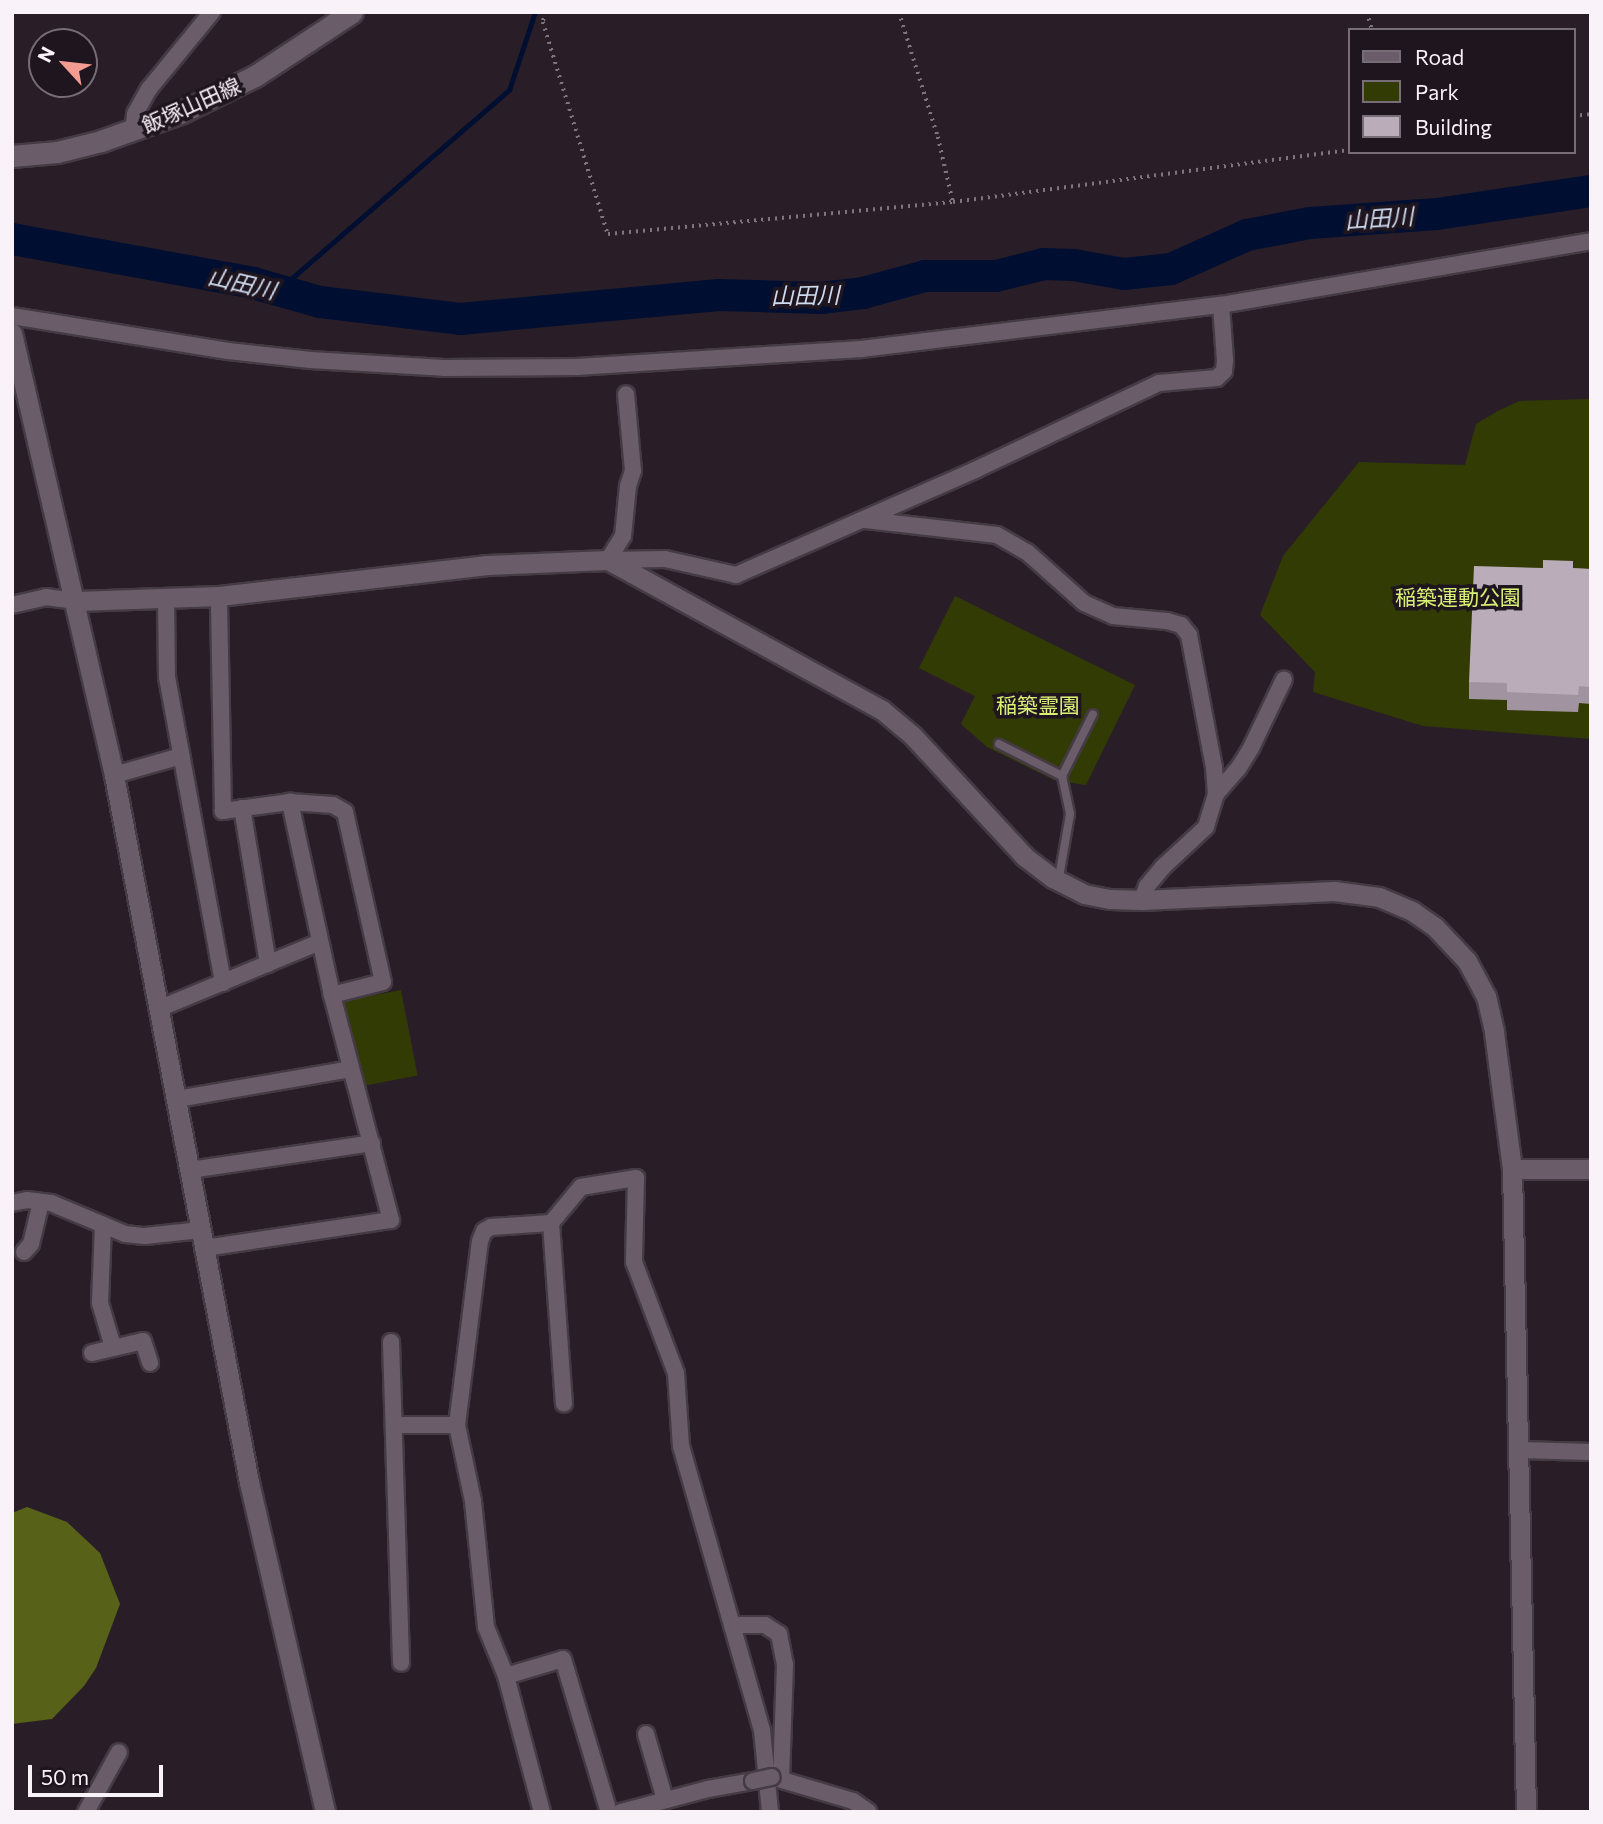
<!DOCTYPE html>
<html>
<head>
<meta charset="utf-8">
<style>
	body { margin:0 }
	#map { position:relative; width:1603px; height:1824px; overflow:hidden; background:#291e28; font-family:Commissioner,"Noto Sans JP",sans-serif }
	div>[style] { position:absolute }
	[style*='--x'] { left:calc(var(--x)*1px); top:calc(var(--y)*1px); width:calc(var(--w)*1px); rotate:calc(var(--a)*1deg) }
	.green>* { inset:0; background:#333b05; transform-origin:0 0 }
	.forest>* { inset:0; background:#576218 }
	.stream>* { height:5px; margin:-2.5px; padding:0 2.5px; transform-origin:2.5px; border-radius:2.5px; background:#000f31 }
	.river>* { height:32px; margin:-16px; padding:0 16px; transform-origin:16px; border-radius:16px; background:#000f31 }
	.path>* { height:3.5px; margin-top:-1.75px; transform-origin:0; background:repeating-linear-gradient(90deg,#7e757e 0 2px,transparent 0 7px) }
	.roads { filter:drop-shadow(2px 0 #443b44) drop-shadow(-2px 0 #443b44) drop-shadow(0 2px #443b44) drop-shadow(0 -2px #443b44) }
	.service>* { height:8px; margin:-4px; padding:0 4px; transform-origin:4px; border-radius:4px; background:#6a5d69 }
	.minor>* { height:16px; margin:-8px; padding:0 8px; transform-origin:8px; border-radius:8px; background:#6a5d69 }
	.tertiary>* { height:19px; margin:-9.5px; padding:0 9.5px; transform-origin:9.5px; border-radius:9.5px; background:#6a5d69 }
	.secondary>* { height:21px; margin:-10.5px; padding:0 10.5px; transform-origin:10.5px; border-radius:10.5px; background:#6a5d69 }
	.bridges { filter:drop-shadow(2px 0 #443b44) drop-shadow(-2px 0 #443b44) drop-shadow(0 2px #443b44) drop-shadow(0 -2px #443b44) }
	.minor-bridge>* { height:16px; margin:-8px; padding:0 8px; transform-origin:8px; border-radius:8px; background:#6a5d69 }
	.wall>* { inset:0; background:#a194a0 }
	.building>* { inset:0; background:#bbacba }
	span { translate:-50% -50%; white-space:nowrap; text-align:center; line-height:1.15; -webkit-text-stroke:7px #1f151f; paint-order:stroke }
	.street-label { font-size:21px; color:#f9f2f9 }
	.park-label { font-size:21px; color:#daf074 }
	.water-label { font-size:23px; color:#cedbef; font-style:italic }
	.frame { position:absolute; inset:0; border:14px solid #f9f2f9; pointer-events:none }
	.legend { position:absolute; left:1348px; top:28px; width:228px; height:126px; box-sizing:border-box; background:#1f151f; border:2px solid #766d76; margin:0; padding:9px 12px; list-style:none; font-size:21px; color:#f9f2f9 }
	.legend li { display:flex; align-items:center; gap:14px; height:35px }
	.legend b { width:35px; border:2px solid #766d76 }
	.north { position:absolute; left:28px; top:28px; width:70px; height:70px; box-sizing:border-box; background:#1f151f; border:2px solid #766d76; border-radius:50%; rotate:297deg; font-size:19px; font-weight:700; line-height:28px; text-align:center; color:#f9f2f9 }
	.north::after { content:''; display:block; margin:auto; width:24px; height:32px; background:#f59c92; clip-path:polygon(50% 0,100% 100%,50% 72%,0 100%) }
	.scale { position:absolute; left:28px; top:1765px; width:135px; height:32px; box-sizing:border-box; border:4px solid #f9f2f9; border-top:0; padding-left:9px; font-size:21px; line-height:24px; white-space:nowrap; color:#f9f2f9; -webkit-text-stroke:5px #1f151f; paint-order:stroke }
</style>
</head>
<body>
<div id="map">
	<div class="green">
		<i style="clip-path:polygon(1591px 399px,1591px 739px,1423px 726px,1313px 692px,1315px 672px,1260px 615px,1283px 556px,1359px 462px,1465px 465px,1476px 424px,1498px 411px,1519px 401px)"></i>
		<i style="clip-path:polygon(955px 596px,1135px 685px,1086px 785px,1054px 780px,987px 747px,961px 724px,975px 696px,919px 668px)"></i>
		<i style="left:401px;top:990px;width:87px;height:58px;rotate:79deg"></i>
	</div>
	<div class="forest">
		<i style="clip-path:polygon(27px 1507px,67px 1522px,100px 1553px,120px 1604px,96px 1668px,84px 1686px,52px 1719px,12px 1724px,12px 1513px)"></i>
	</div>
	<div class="stream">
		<i style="--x:278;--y:290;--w:306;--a:-40.9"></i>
		<i style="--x:509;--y:90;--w:82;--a:-71.6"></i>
	</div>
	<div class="river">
		<i style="--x:12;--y:239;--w:245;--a:10.3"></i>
		<i style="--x:253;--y:283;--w:70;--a:15.8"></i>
		<i style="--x:320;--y:302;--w:141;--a:6.9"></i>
		<i style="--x:460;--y:319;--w:260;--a:-5.3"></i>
		<i style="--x:719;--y:295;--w:102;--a:1.7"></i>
		<i style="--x:821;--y:298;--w:42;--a:-6.8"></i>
		<i style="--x:863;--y:293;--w:64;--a:-15.3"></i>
		<i style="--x:925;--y:276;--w:71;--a:0"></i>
		<i style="--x:996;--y:276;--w:49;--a:-14"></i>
		<i style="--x:1044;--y:264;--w:30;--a:2"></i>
		<i style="--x:1074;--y:265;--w:51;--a:10.2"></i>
		<i style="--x:1124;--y:274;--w:47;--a:-6.1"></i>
		<i style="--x:1171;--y:269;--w:83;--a:-24.1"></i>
		<i style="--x:1247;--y:235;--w:64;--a:-10.8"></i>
		<i style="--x:1310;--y:223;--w:127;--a:-4.1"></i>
		<i style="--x:1437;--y:214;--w:156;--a:-8.5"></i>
	</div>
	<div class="path">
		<i style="--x:546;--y:12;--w:10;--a:107"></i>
		<i style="--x:543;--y:22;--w:222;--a:73"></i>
		<i style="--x:608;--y:234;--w:346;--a:-5.3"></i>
		<i style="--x:953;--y:202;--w:399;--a:-7.5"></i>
		<i style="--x:899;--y:12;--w:131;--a:72.7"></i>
		<i style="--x:938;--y:137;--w:67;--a:77"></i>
		<i style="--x:1367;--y:12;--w:19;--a:74"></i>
		<i style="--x:1573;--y:116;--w:18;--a:-6"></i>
	</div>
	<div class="roads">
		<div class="service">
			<i style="--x:999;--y:744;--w:71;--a:26.9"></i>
			<i style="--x:1062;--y:776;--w:39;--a:78"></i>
			<i style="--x:1070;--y:814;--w:65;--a:99.8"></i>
			<i style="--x:1062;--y:776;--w:69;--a:-63.4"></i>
		</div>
		<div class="minor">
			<i style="--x:133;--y:131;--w:17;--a:-83"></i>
			<i style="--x:135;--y:114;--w:29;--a:-61"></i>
			<i style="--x:149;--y:89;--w:99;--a:-50.7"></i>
			<i style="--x:12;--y:316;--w:219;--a:9.2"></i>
			<i style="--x:228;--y:351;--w:83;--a:6.2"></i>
			<i style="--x:311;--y:360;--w:133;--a:3.4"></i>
			<i style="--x:444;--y:368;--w:132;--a:-0.4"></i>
			<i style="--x:576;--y:367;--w:286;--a:-3.6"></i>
			<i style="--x:861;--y:349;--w:363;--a:-7"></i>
			<i style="--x:1221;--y:305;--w:375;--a:-9.8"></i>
			<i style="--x:866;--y:520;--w:132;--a:6.5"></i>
			<i style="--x:997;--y:535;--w:34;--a:30"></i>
			<i style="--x:1027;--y:552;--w:76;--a:41.8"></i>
			<i style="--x:1084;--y:603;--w:32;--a:24"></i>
			<i style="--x:1113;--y:616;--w:54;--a:5.3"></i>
			<i style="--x:1167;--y:621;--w:15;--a:16"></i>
			<i style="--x:1181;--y:625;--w:13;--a:51"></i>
			<i style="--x:1189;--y:635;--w:134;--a:79.3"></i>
			<i style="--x:1214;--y:767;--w:27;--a:86"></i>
			<i style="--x:1216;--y:794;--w:34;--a:107"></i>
			<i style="--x:1206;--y:827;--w:59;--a:137.1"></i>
			<i style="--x:1163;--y:867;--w:25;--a:130"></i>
			<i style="--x:1147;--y:886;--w:15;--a:110"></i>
			<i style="--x:608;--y:560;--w:57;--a:-1"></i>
			<i style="--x:665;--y:559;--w:73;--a:12.7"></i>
			<i style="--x:736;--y:575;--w:261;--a:-23.7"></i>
			<i style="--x:975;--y:470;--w:204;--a:-25.3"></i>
			<i style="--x:1159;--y:383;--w:58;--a:-4.9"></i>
			<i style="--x:1217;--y:378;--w:10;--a:-45"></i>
			<i style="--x:1224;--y:371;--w:11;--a:-85"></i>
			<i style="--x:1225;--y:360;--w:55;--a:-94.2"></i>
			<i style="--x:608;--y:560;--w:28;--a:-58"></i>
			<i style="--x:623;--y:536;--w:50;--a:-84.3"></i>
			<i style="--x:628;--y:486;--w:16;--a:-72"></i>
			<i style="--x:633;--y:471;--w:77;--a:-95.2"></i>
			<i style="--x:166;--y:597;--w:80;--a:89.3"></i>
			<i style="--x:167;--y:677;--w:311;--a:79.6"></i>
			<i style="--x:12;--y:605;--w:35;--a:-13"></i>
			<i style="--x:46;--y:597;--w:30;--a:8"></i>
			<i style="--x:114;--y:775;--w:70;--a:-15.8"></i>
			<i style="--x:1216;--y:794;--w:33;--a:-49"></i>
			<i style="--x:1238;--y:769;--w:25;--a:-58"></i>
			<i style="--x:1251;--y:748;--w:76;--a:-64.4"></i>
			<i style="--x:290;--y:802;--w:43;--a:4"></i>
			<i style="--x:333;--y:805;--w:14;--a:30"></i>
			<i style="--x:345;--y:812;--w:174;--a:77.4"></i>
			<i style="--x:383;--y:982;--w:53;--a:165.7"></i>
			<i style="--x:242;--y:808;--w:158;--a:80.5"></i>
			<i style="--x:158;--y:1009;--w:175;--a:-22.5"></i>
			<i style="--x:177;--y:1099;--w:176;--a:-9.8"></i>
			<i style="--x:190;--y:1170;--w:184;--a:-8.4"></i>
			<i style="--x:12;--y:1203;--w:15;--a:-11"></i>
			<i style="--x:27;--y:1200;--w:24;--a:7"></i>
			<i style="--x:51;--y:1203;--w:80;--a:22.7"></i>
			<i style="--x:125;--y:1234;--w:20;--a:6"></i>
			<i style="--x:145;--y:1236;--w:56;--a:-6.1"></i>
			<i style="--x:551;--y:1223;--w:181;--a:85.9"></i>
			<i style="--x:103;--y:1225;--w:78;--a:92.2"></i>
			<i style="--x:100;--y:1303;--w:46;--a:73.5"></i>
			<i style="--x:205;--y:1248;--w:188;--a:-8.6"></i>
			<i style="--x:391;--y:1220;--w:233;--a:-104.7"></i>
			<i style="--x:332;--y:995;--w:198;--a:-102.3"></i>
			<i style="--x:290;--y:802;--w:68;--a:172.3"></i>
			<i style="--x:223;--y:811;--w:215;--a:-91.1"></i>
			<i style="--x:24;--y:1252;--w:11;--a:-49"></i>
			<i style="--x:31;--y:1244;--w:43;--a:-76.6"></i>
			<i style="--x:391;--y:1342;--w:321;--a:88.2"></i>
			<i style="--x:92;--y:1353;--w:52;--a:-13.2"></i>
			<i style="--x:143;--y:1341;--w:23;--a:72"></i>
			<i style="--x:395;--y:1425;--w:62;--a:0"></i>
			<i style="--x:1520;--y:1450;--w:71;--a:1.6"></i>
			<i style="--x:732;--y:1625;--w:33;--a:0"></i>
			<i style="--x:765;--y:1625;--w:17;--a:33"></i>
			<i style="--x:779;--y:1634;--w:31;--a:79"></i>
			<i style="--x:785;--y:1664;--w:115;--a:92"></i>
			<i style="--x:506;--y:1676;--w:59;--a:-16.6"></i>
			<i style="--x:563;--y:1659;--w:160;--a:73.3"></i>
			<i style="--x:646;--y:1734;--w:69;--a:73.9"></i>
			<i style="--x:772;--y:1777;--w:84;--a:16.5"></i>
			<i style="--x:853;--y:1801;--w:19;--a:35"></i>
			<i style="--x:86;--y:1812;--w:68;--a:-61.2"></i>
			<i style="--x:542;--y:1812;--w:141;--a:-104.8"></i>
			<i style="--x:506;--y:1676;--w:53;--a:-112.2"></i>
			<i style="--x:486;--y:1627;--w:127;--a:-95.9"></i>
			<i style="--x:473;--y:1501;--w:78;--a:-101.9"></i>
			<i style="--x:457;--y:1425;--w:185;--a:-82.9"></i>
			<i style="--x:480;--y:1241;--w:11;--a:-68"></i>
			<i style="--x:484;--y:1231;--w:8;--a:-30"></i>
			<i style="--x:491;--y:1227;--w:60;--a:-3.8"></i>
			<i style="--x:551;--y:1223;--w:47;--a:-50.2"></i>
			<i style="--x:581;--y:1187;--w:56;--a:-9.3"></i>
			<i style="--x:636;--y:1178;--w:84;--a:91.4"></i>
			<i style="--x:634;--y:1262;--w:119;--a:69.3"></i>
			<i style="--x:676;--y:1373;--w:73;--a:86.1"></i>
			<i style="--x:681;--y:1446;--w:295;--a:74.1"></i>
			<i style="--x:762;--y:1730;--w:82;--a:84.4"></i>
			<i style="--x:621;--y:1812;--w:90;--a:-14.8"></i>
			<i style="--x:708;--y:1789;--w:46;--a:-10.1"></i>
		</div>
		<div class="tertiary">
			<i style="--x:12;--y:333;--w:454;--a:77"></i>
			<i style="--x:114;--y:775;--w:720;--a:79.19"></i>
			<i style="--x:249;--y:1482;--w:339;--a:77"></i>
			<i style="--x:76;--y:601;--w:143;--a:-2"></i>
			<i style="--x:219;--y:596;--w:270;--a:-6.6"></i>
			<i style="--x:487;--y:565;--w:121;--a:-2.4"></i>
			<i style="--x:608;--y:560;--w:312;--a:28.7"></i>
			<i style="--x:882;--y:710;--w:39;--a:40"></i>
			<i style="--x:912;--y:735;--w:166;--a:47.2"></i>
			<i style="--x:1025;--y:857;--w:35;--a:37"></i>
			<i style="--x:1053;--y:878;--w:35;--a:27"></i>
			<i style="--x:1084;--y:894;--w:26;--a:11"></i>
			<i style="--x:1110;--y:899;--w:32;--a:2"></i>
			<i style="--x:1142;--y:900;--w:192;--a:-2.7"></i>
			<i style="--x:1334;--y:891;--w:45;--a:7.6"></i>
			<i style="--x:1379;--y:897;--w:36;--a:23"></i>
			<i style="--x:1412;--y:911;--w:28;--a:35"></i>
			<i style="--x:1435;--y:927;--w:47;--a:46.7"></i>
			<i style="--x:1467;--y:961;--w:40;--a:62"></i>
			<i style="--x:1486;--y:996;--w:37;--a:77"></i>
			<i style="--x:1494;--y:1032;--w:138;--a:82.5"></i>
			<i style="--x:1512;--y:1169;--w:643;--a:88.75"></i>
			<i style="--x:1512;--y:1169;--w:79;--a:0"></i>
		</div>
		<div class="secondary">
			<i style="--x:12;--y:156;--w:45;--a:-5.1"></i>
			<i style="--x:57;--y:152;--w:45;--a:-14"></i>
			<i style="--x:101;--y:141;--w:86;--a:-19.7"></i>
			<i style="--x:182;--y:112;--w:81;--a:-26.3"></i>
			<i style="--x:255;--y:76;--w:116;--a:-33.4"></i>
		</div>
	</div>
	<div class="bridges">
		<div class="minor-bridge">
			<i style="--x:753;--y:1781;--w:19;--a:-12"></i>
		</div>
	</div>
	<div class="wall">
		<i style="clip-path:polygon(1543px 568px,1591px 569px,1591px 704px,1579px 703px,1578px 712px,1507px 710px,1507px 700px,1469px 699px,1469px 682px)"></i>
	</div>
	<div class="building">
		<i style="clip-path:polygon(1543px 560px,1573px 561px,1573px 568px,1591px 569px,1591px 687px,1579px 686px,1578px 695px,1507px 692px,1507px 683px,1469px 682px,1474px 566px,1543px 568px)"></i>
	</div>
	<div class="street-label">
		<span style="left:191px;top:105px;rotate:-24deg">飯塚山田線</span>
	</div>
	<div class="park-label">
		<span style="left:1458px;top:597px">稲築運動公園</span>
		<span style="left:1038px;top:705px">稲築霊園</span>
	</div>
	<div class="water-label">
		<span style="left:1379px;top:218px;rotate:-4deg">山田川</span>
		<span style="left:242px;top:283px;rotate:13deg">山田川</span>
		<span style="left:805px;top:295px;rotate:-1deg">山田川</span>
	</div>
	<div class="frame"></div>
	<ul class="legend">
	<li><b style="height:9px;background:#6a5d69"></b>Road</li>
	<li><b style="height:19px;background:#333b05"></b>Park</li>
	<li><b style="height:19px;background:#bbacba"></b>Building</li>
	</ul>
	<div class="north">N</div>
	<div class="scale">50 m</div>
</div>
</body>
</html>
